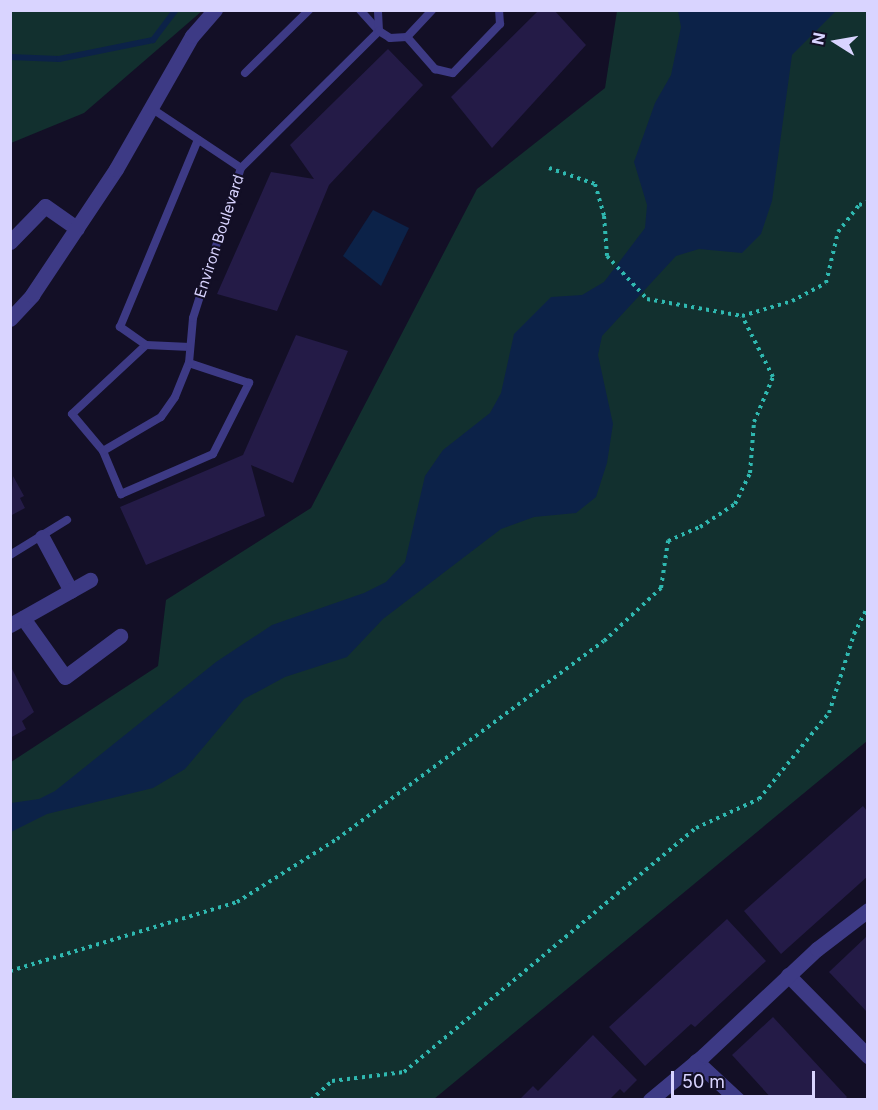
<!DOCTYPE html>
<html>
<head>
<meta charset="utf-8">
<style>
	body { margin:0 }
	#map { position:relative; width:878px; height:1110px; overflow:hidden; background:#130f26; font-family:Inter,sans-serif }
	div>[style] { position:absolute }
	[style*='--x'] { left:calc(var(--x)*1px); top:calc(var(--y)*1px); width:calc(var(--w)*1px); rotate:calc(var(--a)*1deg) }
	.green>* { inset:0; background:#12302f }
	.water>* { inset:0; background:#0c2248 }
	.stream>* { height:6px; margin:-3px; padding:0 3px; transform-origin:3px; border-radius:3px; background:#0c2248 }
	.building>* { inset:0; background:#241b47 }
	.path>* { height:4px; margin-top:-2px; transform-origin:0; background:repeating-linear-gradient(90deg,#2fb8b0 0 3px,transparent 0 7.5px) }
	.service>* { height:8px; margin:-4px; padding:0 4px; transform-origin:4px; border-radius:4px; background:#3d3a85 }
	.minor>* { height:15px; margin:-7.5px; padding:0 7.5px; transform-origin:7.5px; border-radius:7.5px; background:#3d3a85 }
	span { translate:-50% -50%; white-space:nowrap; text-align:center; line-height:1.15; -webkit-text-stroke:4.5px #130f26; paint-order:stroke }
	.street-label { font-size:15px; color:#d9d4ff }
	.frame { position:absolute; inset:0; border:12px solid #d9d4ff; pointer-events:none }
	.north { position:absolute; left:806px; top:12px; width:60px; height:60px; -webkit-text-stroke:4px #130f26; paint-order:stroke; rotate:281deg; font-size:16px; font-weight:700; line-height:24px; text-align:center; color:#d9d4ff }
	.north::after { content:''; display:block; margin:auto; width:21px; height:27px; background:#d9d4ff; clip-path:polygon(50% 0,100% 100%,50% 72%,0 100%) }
	.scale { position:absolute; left:671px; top:1071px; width:144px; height:27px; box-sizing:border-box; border:3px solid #d9d4ff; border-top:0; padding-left:8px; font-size:18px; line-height:21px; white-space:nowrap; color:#d9d4ff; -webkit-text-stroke:4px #130f26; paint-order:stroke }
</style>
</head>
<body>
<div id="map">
	<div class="green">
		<i style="clip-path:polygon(11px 10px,202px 10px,202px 11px,84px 113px,11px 143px)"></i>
		<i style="clip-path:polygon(617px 11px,867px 11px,867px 741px,434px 1099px,11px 1100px,11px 762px,158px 666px,166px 600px,311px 508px,477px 189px,605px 88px)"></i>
	</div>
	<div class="water">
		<i style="clip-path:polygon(678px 11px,836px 11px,792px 55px,772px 201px,761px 234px,742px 253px,699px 249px,676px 256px,602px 336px,598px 355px,613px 424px,607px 463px,596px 497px,576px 513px,534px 517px,501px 529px,383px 619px,347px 657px,285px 677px,244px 699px,185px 769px,153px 788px,47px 814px,11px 832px,11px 803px,39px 799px,55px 791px,216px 662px,272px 625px,364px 593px,386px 582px,405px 562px,425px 476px,443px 450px,490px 413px,501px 393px,514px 334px,551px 297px,582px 295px,604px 282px,645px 228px,647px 205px,634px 162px,655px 103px,671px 75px,681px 27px)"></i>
		<i style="clip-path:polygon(373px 210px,409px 228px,381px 286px,343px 256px)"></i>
	</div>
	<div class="stream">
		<i style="--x:10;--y:57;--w:49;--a:2.3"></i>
		<i style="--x:59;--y:59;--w:96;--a:-11.4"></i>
		<i style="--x:153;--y:40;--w:38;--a:-53"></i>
	</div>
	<div class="building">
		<i style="clip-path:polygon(539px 10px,554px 10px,586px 45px,492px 148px,451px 97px)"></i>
		<i style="clip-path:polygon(388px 49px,423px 85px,329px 185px,277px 311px,217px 294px,271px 172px,314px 179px,290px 145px)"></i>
		<i style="clip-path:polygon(296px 335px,348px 351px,293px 483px,251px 465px,265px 516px,146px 565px,120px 507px,243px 455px)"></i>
		<i style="clip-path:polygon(13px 476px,24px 496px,20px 498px,25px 508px,10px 516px)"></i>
		<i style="clip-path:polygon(10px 665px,34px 712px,22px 721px,26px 729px,10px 738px)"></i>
		<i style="clip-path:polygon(863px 806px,868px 812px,868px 876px,781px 954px,744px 911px)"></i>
		<i style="clip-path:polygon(727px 919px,766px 961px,695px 1027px,691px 1024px,645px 1066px,609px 1027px)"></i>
		<i style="clip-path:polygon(866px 937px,868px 939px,868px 1013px,829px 972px)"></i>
		<i style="clip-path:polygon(773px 1017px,847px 1097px,844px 1100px,773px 1100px,732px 1055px)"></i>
		<i style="clip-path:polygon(593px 1035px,637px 1080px,624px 1093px,620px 1089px,609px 1100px,519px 1100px,533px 1086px,538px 1091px)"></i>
	</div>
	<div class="path">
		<i style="--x:549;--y:168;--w:49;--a:19.2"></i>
		<i style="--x:595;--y:184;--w:33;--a:74"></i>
		<i style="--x:604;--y:216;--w:40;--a:85.7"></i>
		<i style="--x:607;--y:256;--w:59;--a:47.1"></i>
		<i style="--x:647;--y:299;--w:97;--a:10.1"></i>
		<i style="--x:742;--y:316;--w:52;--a:-16.7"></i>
		<i style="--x:792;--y:301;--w:38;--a:-28"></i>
		<i style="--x:826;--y:283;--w:52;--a:-76.8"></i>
		<i style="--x:838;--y:232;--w:34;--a:-52"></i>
		<i style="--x:859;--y:205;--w:9;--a:-18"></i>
		<i style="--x:10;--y:971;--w:237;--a:-16.9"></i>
		<i style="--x:237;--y:902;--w:118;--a:-32.2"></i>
		<i style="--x:337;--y:839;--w:332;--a:-36.6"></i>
		<i style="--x:604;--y:641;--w:78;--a:-42.9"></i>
		<i style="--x:661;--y:588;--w:48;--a:-81.5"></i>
		<i style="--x:668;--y:541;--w:35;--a:-24"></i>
		<i style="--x:700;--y:527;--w:42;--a:-33.3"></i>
		<i style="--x:735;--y:504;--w:34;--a:-64"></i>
		<i style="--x:750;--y:473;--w:51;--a:-85.5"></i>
		<i style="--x:754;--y:422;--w:49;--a:-67.1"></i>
		<i style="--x:773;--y:377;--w:68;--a:-116.9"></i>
		<i style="--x:311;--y:1100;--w:28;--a:-42"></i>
		<i style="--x:332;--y:1081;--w:73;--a:-7.1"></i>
		<i style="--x:404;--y:1072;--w:381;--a:-39.9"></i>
		<i style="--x:696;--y:828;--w:69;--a:-24.7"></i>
		<i style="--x:759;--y:799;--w:111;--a:-50.9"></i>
		<i style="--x:829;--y:713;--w:83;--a:-72.4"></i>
		<i style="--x:854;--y:634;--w:30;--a:-63"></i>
	</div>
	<div class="service">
		<i style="--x:360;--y:10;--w:28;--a:48"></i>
		<i style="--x:379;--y:31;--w:21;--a:-93"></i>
		<i style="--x:407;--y:37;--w:43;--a:48.8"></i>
		<i style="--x:435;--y:69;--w:18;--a:13"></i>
		<i style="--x:453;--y:73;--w:68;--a:-46.2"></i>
		<i style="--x:500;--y:24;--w:14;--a:-94"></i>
		<i style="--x:245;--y:73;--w:90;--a:-44.5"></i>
		<i style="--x:151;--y:108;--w:108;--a:33.7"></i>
		<i style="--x:146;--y:345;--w:101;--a:137"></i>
		<i style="--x:72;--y:414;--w:48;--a:50"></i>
		<i style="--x:103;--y:451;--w:47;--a:67.3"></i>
		<i style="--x:121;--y:494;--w:100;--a:-23.5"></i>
		<i style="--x:213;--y:454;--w:80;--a:-63.1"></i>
		<i style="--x:249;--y:383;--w:63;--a:-161.6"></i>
		<i style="--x:190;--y:347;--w:44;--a:-177.4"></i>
		<i style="--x:146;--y:345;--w:32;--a:-145"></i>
		<i style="--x:120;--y:327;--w:203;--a:-67.4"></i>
		<i style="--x:103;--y:451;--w:67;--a:-30.4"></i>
		<i style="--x:161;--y:417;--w:24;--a:-55"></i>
		<i style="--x:175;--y:397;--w:37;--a:-68"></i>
		<i style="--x:189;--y:363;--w:45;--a:-84.9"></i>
		<i style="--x:193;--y:318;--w:157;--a:-72.3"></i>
		<i style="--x:241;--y:168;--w:194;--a:-44.8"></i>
		<i style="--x:379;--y:31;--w:13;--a:32"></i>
		<i style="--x:390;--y:38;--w:17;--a:-3"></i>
		<i style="--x:407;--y:37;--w:37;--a:-47"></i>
		<i style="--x:10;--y:555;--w:67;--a:-31.6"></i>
	</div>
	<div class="minor">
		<i style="--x:10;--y:242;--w:50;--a:-45.8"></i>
		<i style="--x:45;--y:206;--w:39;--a:35"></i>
		<i style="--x:10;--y:319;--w:33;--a:-47"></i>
		<i style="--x:32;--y:295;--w:151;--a:-56.3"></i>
		<i style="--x:116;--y:169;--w:153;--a:-60.3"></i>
		<i style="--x:192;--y:36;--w:35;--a:-49"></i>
		<i style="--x:42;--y:537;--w:61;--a:61.8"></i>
		<i style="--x:23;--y:618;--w:72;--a:54.6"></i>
		<i style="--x:65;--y:677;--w:69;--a:-36.7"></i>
		<i style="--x:10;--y:625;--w:92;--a:-29.4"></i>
		<i style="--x:788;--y:975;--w:114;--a:45.4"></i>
		<i style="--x:696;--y:1061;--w:57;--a:42.9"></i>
		<i style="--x:650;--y:1100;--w:70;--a:-39.8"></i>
		<i style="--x:704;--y:1055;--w:155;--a:-43.2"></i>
		<i style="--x:817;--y:949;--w:64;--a:-37.4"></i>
	</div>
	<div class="street-label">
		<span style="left:219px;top:236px;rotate:-72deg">Environ Boulevard</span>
	</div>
	<div class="frame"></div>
	<div class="north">N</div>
	<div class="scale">50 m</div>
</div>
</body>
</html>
